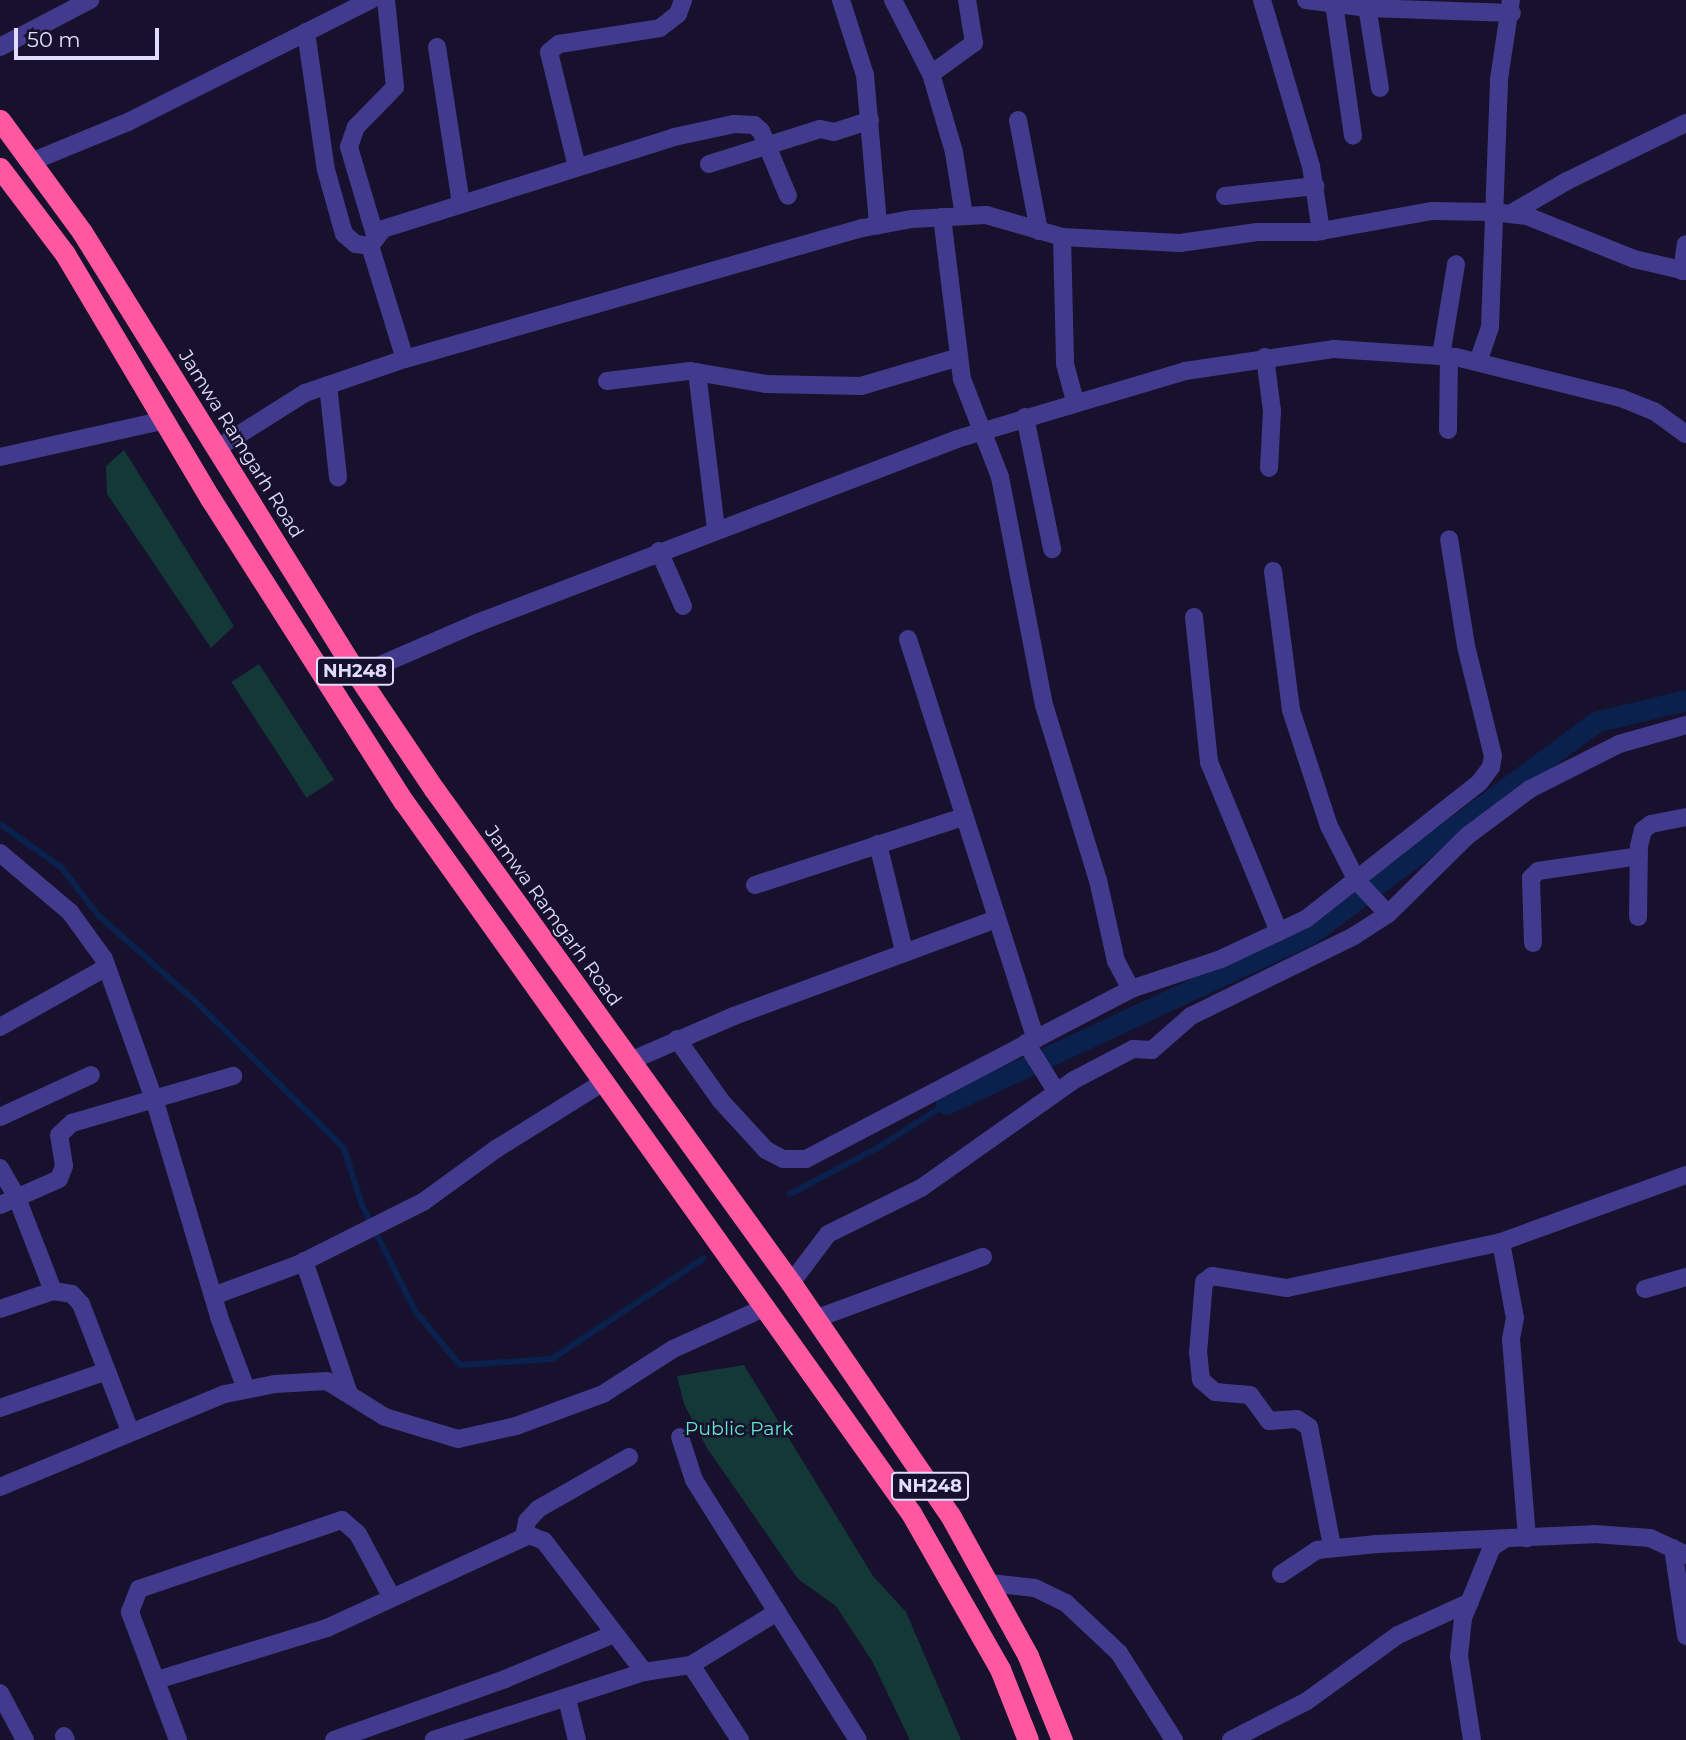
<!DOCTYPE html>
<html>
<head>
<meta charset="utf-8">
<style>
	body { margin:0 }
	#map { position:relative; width:1686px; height:1740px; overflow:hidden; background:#17112d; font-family:Montserrat,sans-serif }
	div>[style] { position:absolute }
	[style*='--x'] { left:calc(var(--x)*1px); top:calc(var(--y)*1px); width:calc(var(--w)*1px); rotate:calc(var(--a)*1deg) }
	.green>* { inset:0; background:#143737; transform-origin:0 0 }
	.stream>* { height:6px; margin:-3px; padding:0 3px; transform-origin:3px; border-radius:3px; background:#0a204d }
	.canal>* { height:21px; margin:-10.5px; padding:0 10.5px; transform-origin:10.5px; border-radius:10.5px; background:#0a204d }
	.minor>* { height:18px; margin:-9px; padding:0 9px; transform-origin:9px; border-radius:9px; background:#423b8d }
	.highway>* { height:21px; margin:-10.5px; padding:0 10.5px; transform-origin:10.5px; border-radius:10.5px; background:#ff58a1 }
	span { translate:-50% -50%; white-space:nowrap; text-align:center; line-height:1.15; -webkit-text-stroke:5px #17112d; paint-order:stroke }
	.shield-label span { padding:2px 5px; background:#17112d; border:2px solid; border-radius:5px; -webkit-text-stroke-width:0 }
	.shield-label { font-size:18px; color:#e2ddff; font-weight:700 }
	.street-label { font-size:19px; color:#e2ddff }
	.park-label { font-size:19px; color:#64e4c9 }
	.scale { position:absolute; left:14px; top:28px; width:145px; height:32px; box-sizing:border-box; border:4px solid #e2ddff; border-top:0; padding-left:9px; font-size:21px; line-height:24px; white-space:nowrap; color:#e2ddff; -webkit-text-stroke:5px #17112d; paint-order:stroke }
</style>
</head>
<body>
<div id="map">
	<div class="green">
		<i style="clip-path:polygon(124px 450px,234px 626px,211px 648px,107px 494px,106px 466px)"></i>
		<i style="left:259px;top:664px;width:138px;height:33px;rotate:57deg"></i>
		<i style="clip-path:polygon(744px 1365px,873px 1576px,906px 1612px,961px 1740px,910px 1740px,872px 1661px,836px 1606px,798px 1579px,707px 1448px,684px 1404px,677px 1376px)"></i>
	</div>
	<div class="stream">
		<i style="--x:0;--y:824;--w:75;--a:35.2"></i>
		<i style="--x:61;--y:867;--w:62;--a:52.2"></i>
		<i style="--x:99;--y:916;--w:128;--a:41.5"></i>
		<i style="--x:195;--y:1001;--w:209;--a:44.6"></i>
		<i style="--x:344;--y:1148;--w:60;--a:72.5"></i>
		<i style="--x:362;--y:1205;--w:119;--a:63.4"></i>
		<i style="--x:415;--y:1311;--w:70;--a:50.2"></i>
		<i style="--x:460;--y:1365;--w:92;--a:-3.7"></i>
		<i style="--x:552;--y:1359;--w:182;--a:-33.6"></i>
		<i style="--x:790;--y:1194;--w:101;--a:-27.8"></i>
		<i style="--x:879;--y:1147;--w:80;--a:-32.7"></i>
	</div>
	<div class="canal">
		<i style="--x:946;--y:1104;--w:402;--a:-25"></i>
		<i style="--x:1310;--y:934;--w:355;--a:-36.6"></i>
		<i style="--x:1595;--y:722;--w:94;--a:-13.6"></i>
	</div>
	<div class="minor">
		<i style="--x:841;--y:0;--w:79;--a:72.3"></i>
		<i style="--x:865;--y:75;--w:151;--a:85"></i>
		<i style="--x:893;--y:0;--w:83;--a:62.8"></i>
		<i style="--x:1262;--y:0;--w:173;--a:73.6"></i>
		<i style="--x:1311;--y:166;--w:66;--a:81.3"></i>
		<i style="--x:1306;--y:0;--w:63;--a:7.4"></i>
		<i style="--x:1368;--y:8;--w:144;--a:2"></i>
		<i style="--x:1366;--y:0;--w:89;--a:81"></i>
		<i style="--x:1334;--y:4;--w:133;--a:81.8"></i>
		<i style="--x:306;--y:32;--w:139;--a:81.8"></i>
		<i style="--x:326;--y:170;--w:66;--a:74.3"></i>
		<i style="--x:344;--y:234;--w:16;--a:40"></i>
		<i style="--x:356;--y:244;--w:14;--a:8"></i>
		<i style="--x:0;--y:47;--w:102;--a:-27.6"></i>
		<i style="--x:437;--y:47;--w:158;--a:81.3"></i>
		<i style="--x:1018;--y:120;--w:113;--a:79.3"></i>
		<i style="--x:33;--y:161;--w:103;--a:-22.3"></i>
		<i style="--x:128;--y:122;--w:272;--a:-26.7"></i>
		<i style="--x:709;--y:164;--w:116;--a:-17.5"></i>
		<i style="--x:820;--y:129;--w:14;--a:12"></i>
		<i style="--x:834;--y:132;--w:38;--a:-18"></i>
		<i style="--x:577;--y:167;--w:118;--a:-103.7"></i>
		<i style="--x:549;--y:52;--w:13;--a:-39"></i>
		<i style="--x:559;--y:44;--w:102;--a:-9"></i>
		<i style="--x:660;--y:28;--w:23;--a:-38"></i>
		<i style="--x:678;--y:14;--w:15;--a:-70"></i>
		<i style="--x:1225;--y:196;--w:91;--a:-6.3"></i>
		<i style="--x:1510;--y:214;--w:66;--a:-30.1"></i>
		<i style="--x:1567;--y:181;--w:132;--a:-26"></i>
		<i style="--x:964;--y:216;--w:65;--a:-98.9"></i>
		<i style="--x:954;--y:152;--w:81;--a:-106.4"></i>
		<i style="--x:931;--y:74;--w:53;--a:-35.8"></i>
		<i style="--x:974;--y:43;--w:44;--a:-99.2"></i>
		<i style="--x:942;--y:217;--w:163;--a:83"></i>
		<i style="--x:962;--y:379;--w:105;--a:68.8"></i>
		<i style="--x:1000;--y:477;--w:232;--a:79.1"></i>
		<i style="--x:1044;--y:705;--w:183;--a:72.9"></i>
		<i style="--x:1098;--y:880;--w:83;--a:77.5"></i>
		<i style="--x:1116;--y:961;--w:32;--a:62"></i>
		<i style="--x:375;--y:235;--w:92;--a:-106.5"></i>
		<i style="--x:349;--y:147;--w:21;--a:-71"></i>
		<i style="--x:356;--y:127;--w:56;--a:-45.7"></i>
		<i style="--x:395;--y:87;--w:87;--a:-95.9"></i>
		<i style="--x:1062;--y:237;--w:127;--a:88.6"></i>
		<i style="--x:1065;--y:364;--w:39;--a:75"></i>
		<i style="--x:1682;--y:271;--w:27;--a:-82"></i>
		<i style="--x:1441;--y:356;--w:93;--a:-80.7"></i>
		<i style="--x:1265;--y:357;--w:54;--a:82.6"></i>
		<i style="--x:1272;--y:411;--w:57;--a:93"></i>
		<i style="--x:405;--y:359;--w:118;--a:-107.2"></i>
		<i style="--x:370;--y:246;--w:21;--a:-53"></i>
		<i style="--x:383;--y:229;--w:305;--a:-17.5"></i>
		<i style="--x:674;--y:137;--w:61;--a:-12.2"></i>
		<i style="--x:734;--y:124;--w:20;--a:3"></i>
		<i style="--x:754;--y:125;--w:9;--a:41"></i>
		<i style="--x:761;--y:131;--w:70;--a:67.4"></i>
		<i style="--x:1478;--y:362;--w:37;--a:-71"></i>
		<i style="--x:1490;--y:327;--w:248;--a:-87.9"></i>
		<i style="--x:1499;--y:79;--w:80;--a:-81.4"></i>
		<i style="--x:697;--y:372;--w:158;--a:83.1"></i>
		<i style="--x:607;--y:381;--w:84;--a:-6.9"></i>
		<i style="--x:690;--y:371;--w:77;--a:9.7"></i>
		<i style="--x:766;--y:384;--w:95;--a:1.2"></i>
		<i style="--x:861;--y:386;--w:102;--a:-16.5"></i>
		<i style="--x:328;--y:385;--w:93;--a:83.8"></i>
		<i style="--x:1025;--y:417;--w:135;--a:78.4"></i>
		<i style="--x:1448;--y:430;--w:73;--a:-89.2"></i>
		<i style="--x:216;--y:449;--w:105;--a:-32.2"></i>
		<i style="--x:305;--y:393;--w:106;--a:-18.8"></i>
		<i style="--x:405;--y:359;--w:476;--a:-16"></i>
		<i style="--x:863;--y:228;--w:50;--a:-10.4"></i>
		<i style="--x:912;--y:219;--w:74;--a:-3.1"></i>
		<i style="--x:986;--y:215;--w:79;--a:16.1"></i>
		<i style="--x:1062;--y:237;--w:118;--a:2.9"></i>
		<i style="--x:1180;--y:243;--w:78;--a:-8.1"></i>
		<i style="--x:1257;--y:232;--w:59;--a:0"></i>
		<i style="--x:1316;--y:232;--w:118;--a:-10.3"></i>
		<i style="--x:1432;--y:211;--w:61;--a:0.9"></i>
		<i style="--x:1493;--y:212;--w:34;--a:7"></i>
		<i style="--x:1527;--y:216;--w:115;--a:21.9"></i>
		<i style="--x:1634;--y:259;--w:53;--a:13"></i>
		<i style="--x:0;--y:457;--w:169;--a:-12.6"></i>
		<i style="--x:659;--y:551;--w:60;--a:66.4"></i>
		<i style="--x:1273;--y:571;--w:140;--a:82.6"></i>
		<i style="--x:1291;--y:710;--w:122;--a:71.9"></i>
		<i style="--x:1329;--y:826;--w:62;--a:63"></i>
		<i style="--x:1357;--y:881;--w:45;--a:46.8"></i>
		<i style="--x:1194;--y:617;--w:146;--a:84.1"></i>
		<i style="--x:1209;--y:762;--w:184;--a:67.6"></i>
		<i style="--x:908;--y:639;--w:420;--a:72.3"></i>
		<i style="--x:360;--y:679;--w:22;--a:-36"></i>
		<i style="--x:378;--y:666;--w:108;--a:-23.5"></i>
		<i style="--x:477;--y:623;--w:514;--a:-20.97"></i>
		<i style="--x:957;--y:439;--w:238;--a:-16.6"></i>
		<i style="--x:1185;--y:371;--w:151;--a:-8.4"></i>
		<i style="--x:1334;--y:349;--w:122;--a:3.8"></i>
		<i style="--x:1456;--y:357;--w:170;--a:14"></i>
		<i style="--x:1621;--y:398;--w:35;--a:22"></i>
		<i style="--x:1654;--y:411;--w:39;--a:36"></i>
		<i style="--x:878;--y:844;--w:110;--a:76.3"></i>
		<i style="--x:0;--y:853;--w:92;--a:40.1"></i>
		<i style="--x:70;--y:912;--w:58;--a:54.1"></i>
		<i style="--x:104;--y:959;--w:155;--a:70.4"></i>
		<i style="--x:156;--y:1105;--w:221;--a:73.4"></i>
		<i style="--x:219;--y:1317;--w:77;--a:69.4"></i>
		<i style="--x:755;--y:885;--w:219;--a:-18.1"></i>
		<i style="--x:1638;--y:917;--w:71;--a:-89.2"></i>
		<i style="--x:1639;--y:846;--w:16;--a:-76"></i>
		<i style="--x:1643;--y:830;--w:10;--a:-37"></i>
		<i style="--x:1651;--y:824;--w:36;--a:-11"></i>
		<i style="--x:1533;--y:943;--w:65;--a:-91.8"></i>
		<i style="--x:1531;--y:878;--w:10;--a:-45"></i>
		<i style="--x:1538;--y:871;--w:102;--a:-8.4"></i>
		<i style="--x:0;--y:1027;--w:120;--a:-29.3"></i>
		<i style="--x:677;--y:1039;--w:76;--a:54.6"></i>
		<i style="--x:721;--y:1101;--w:67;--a:47.4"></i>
		<i style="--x:766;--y:1150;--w:19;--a:28"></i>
		<i style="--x:783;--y:1159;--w:23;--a:0"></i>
		<i style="--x:806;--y:1159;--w:367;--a:-27.6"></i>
		<i style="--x:1131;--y:989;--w:95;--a:-18.4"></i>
		<i style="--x:1221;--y:959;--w:94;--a:-25.2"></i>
		<i style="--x:1306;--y:919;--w:220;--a:-38.2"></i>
		<i style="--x:1479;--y:783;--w:20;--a:-53"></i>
		<i style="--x:1491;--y:767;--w:11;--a:-80"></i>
		<i style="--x:1493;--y:756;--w:113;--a:-103.8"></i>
		<i style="--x:1466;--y:646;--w:108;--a:-99"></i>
		<i style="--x:1026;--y:1043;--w:57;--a:58"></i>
		<i style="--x:630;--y:1061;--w:113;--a:-23.4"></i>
		<i style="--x:734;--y:1016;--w:279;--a:-20.3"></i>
		<i style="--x:0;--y:1117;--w:100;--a:-24.8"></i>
		<i style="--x:0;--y:1168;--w:34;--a:60"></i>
		<i style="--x:17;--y:1198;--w:100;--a:68.8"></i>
		<i style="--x:0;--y:1205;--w:64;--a:-23.8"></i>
		<i style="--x:59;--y:1179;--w:14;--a:-69"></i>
		<i style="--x:64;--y:1166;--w:31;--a:-99"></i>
		<i style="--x:59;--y:1135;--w:18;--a:-43"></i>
		<i style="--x:72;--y:1123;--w:168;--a:-16.3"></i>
		<i style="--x:1501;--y:1242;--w:197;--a:-19.9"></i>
		<i style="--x:304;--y:1261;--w:140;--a:71.3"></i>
		<i style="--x:791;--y:1283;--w:61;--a:-52.9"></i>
		<i style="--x:828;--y:1234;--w:104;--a:-26.3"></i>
		<i style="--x:921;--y:1188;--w:187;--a:-35.2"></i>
		<i style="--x:1074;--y:1080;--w:67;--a:-27.7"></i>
		<i style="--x:1133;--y:1049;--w:19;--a:3"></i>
		<i style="--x:1152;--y:1050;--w:52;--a:-41.1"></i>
		<i style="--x:1191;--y:1016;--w:182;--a:-26.1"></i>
		<i style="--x:1354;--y:936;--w:40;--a:-32.9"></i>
		<i style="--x:1388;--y:914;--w:111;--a:-44.6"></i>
		<i style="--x:1467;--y:836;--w:79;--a:-36.7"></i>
		<i style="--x:1530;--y:789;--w:100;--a:-26.8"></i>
		<i style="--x:1619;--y:744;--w:70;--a:-15.8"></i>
		<i style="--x:1645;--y:1289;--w:43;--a:-16.3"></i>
		<i style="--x:213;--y:1296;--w:90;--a:-20.3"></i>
		<i style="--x:297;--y:1265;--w:141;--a:-26.6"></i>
		<i style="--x:423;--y:1202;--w:90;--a:-36"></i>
		<i style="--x:496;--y:1149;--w:125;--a:-31.9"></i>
		<i style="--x:0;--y:1309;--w:56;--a:-18.8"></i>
		<i style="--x:53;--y:1291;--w:19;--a:9"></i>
		<i style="--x:72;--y:1294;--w:13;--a:48"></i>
		<i style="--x:81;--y:1304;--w:136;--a:68.9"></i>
		<i style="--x:815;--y:1319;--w:179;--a:-20.3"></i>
		<i style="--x:0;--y:1408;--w:113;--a:-19.1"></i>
		<i style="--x:680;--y:1437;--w:45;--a:72"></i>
		<i style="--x:694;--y:1480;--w:156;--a:57.8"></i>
		<i style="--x:777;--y:1612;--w:101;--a:148.4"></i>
		<i style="--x:0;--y:1487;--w:243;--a:-22.5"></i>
		<i style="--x:225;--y:1394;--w:51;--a:-11.3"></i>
		<i style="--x:275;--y:1384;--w:52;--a:-3.3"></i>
		<i style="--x:327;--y:1381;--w:68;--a:31.8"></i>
		<i style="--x:385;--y:1417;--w:76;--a:16.8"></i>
		<i style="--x:458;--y:1439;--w:59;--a:-12.6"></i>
		<i style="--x:516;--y:1426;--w:93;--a:-20.2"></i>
		<i style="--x:603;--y:1394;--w:83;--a:-32.7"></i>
		<i style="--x:673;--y:1349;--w:102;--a:-24.3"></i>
		<i style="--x:524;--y:1537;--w:16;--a:-79"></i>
		<i style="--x:527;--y:1521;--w:16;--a:-47"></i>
		<i style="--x:538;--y:1509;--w:105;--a:-29.7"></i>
		<i style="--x:1332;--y:1546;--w:121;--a:-100.9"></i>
		<i style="--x:1309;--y:1427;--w:14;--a:-146"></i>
		<i style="--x:1297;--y:1419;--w:28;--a:176"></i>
		<i style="--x:1269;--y:1421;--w:32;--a:-126"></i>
		<i style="--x:1250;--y:1395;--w:35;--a:-175"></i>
		<i style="--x:1215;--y:1392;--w:18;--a:-139"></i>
		<i style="--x:1201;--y:1380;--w:27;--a:-96"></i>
		<i style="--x:1198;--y:1353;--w:71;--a:-85.2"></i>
		<i style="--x:1204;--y:1282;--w:10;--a:-37"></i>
		<i style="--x:1212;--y:1276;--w:76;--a:9.1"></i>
		<i style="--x:1287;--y:1288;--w:219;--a:-12.1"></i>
		<i style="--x:1501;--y:1242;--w:77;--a:79.6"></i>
		<i style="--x:1515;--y:1318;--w:21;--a:101"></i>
		<i style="--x:1511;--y:1339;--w:200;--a:85.4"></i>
		<i style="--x:1673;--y:1548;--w:89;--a:81.6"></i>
		<i style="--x:1281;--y:1574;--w:43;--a:-33.7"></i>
		<i style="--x:1317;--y:1550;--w:60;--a:-5.7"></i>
		<i style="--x:1377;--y:1544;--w:217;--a:-2.6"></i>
		<i style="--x:1594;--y:1534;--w:56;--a:4.1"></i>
		<i style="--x:1650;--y:1538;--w:40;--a:25"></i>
		<i style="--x:990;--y:1583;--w:45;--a:6.3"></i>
		<i style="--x:1035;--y:1588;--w:34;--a:26"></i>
		<i style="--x:1066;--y:1603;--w:73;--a:43.3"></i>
		<i style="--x:1119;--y:1653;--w:103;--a:57.7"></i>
		<i style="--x:777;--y:1612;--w:151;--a:57.7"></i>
		<i style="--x:644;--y:1672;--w:48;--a:-8.5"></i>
		<i style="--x:691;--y:1665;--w:90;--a:56.8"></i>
		<i style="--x:157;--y:1680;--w:178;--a:-17"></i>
		<i style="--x:327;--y:1628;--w:222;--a:-24.7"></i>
		<i style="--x:529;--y:1535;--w:16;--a:22"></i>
		<i style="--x:544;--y:1541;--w:165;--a:52.6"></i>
		<i style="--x:644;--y:1672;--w:221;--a:162.1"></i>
		<i style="--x:0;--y:1693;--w:53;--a:62"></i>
		<i style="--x:567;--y:1699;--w:42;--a:76.3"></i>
		<i style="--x:64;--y:1736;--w:4;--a:63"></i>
		<i style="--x:178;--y:1740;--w:137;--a:-110.6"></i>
		<i style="--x:130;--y:1612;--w:25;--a:-69"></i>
		<i style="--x:139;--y:1589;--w:214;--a:-18.8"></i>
		<i style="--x:342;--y:1520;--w:21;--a:41"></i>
		<i style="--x:358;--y:1534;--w:70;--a:62"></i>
		<i style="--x:334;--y:1740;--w:182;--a:-19.6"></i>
		<i style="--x:505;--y:1679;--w:116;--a:-22.4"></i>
		<i style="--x:1231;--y:1740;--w:85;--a:-27.2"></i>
		<i style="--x:1307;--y:1701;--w:112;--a:-36"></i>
		<i style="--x:1398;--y:1635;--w:79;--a:-24.6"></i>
		<i style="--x:1472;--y:1740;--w:85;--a:-98.8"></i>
		<i style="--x:1459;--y:1656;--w:38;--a:-84"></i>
		<i style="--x:1463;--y:1618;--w:77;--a:-67.8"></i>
		<i style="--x:1492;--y:1547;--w:13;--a:-32"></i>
	</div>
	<div class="highway">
		<i style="--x:0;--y:120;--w:139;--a:53.8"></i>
		<i style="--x:82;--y:232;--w:526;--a:58.12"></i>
		<i style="--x:360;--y:679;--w:133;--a:56.1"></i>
		<i style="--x:434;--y:789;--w:609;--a:54.15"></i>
		<i style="--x:791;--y:1283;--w:281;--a:55.6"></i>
		<i style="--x:950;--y:1515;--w:161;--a:61"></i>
		<i style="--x:1028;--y:1656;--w:91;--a:68"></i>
		<i style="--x:0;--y:168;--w:108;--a:52.9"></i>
		<i style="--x:65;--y:254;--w:284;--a:59.3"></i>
		<i style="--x:210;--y:498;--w:361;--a:57.5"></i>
		<i style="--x:404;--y:802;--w:873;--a:54.51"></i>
		<i style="--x:911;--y:1513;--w:180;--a:60.3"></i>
		<i style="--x:1000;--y:1669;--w:76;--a:68.5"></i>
	</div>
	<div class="shield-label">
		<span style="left:355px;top:671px">NH248</span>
		<span style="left:930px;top:1486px">NH248</span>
	</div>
	<div class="street-label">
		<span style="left:241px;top:444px;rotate:58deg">Jamwa Ramgarh Road</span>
		<span style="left:553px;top:916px;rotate:54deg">Jamwa Ramgarh Road</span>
	</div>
	<div class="park-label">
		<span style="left:739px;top:1429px">Public Park</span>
	</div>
	<div class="scale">50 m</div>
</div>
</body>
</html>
